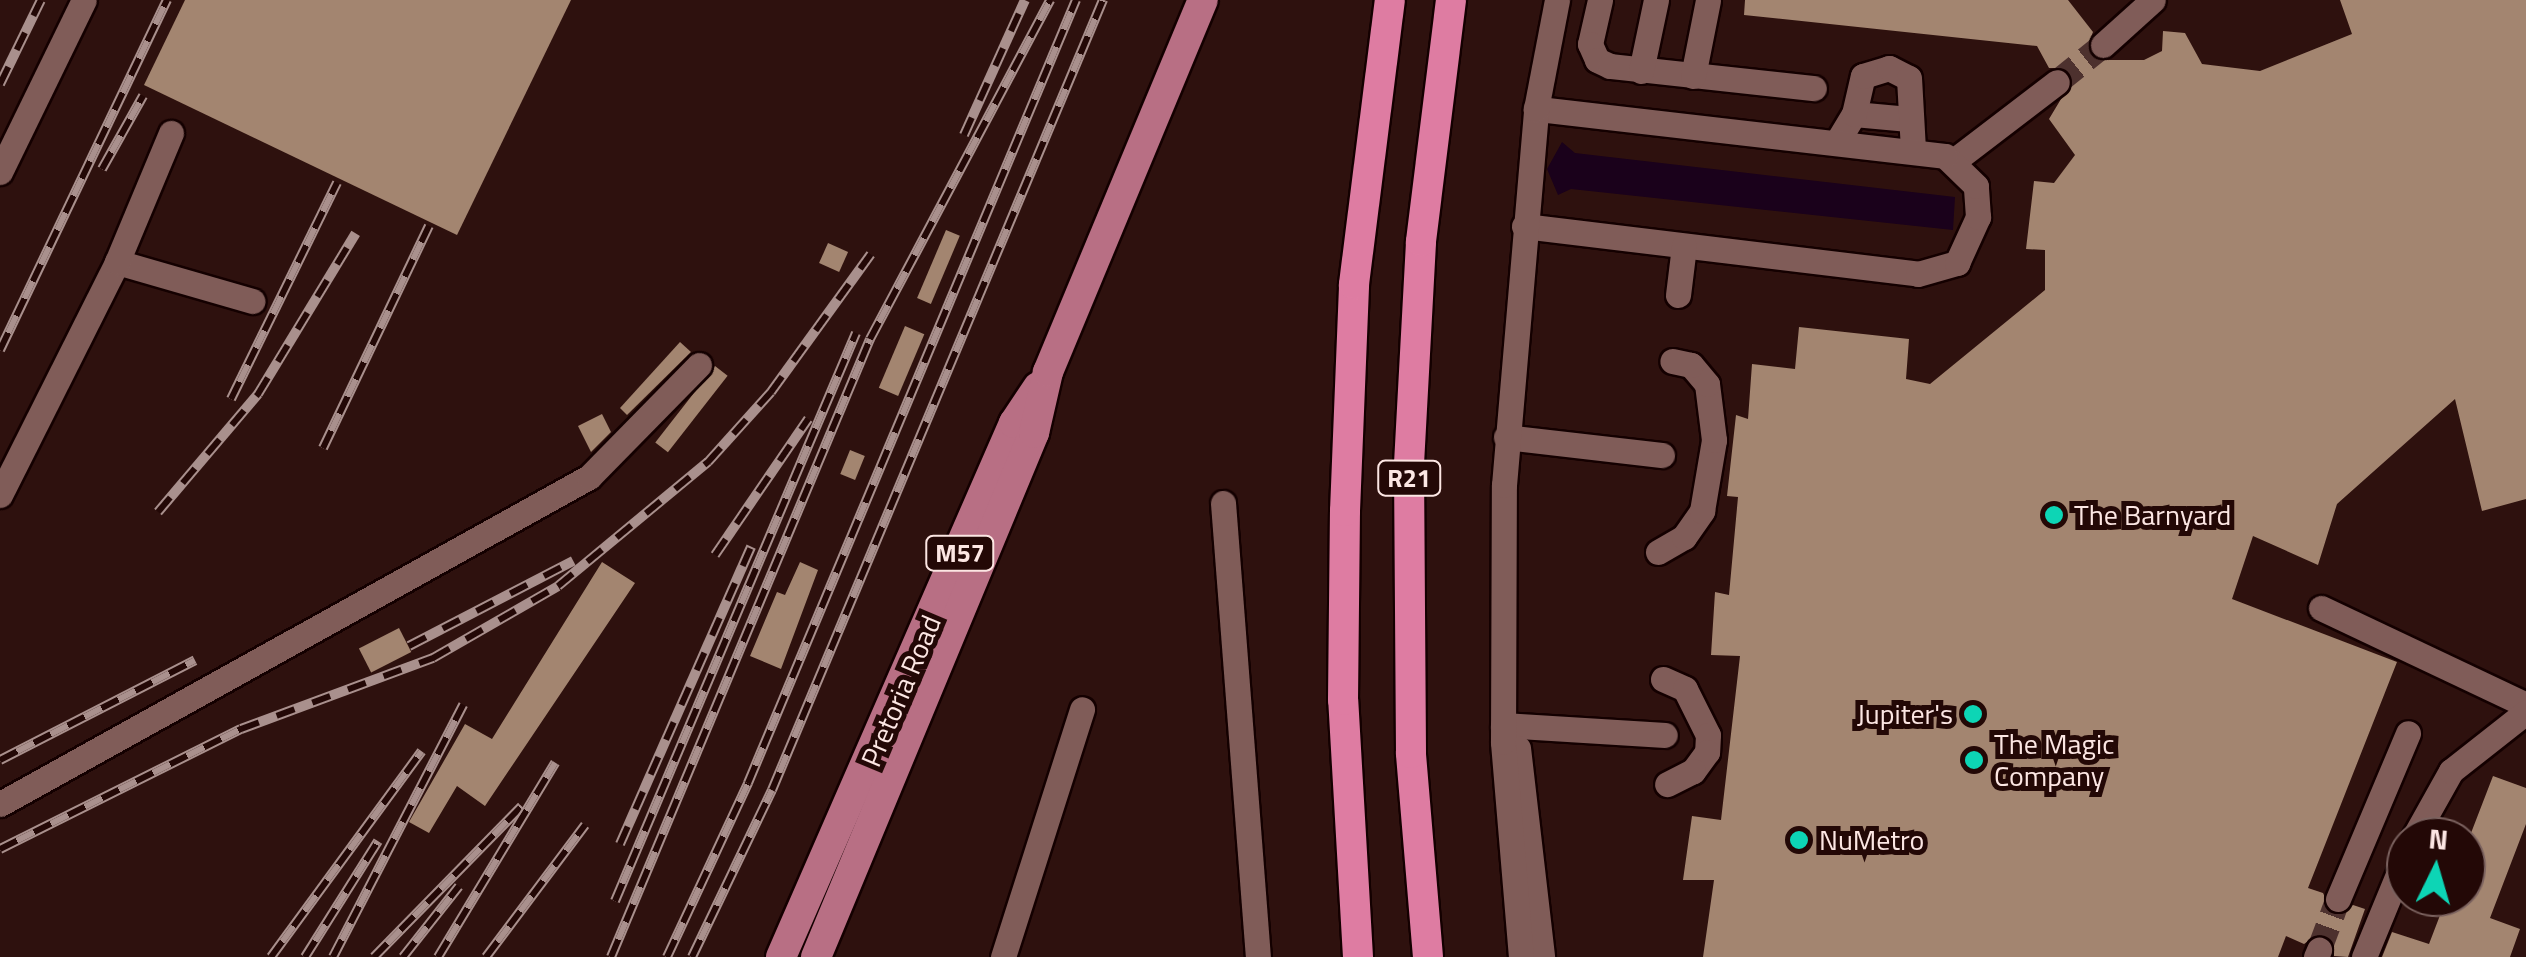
<!DOCTYPE html>
<html>
<head>
<meta charset="utf-8">
<style>
	body { margin:0 }
	#map { position:relative; width:2526px; height:957px; overflow:hidden; background:#2e110e; font-family:"Titillium Web",sans-serif }
	div>[style] { position:absolute }
	[style*='--x'] { left:calc(var(--x)*1px); top:calc(var(--y)*1px); width:calc(var(--w)*1px); rotate:calc(var(--a)*1deg) }
	.water>* { inset:0; background:#1a011b }
	.building>* { inset:0; background:#a38570; transform-origin:0 0 }
	.minor-tunnel>* { height:25px; margin-top:-12.5px; transform-origin:0; background:repeating-linear-gradient(90deg,#4d312e 0 25px,transparent 0 37px) }
	.roads { filter:drop-shadow(2px 0 #140000) drop-shadow(-2px 0 #140000) drop-shadow(0 2px #140000) drop-shadow(0 -2px #140000) }
	.minor>* { height:25px; margin:-12.5px; padding:0 12.5px; transform-origin:12.5px; border-radius:12.5px; background:#805c58 }
	.major>* { height:30px; margin:-15px; padding:0 15px; transform-origin:15px; border-radius:15px; background:#b86f84 }
	.highway>* { height:30px; margin:-15px; padding:0 15px; transform-origin:15px; border-radius:15px; background:#de7ca2 }
	.rail>* { height:10px; margin-top:-5px; transform-origin:0; background:repeating-linear-gradient(90deg,#230806 0 19px,#a9908d 0 38px); box-sizing:border-box; border-block:2px solid #a9908d }
	.dots>* { width:28px; height:28px; translate:-50% -50%; box-sizing:border-box; border:5px solid #230806; border-radius:50% }
	span { translate:-50% -50%; white-space:nowrap; text-align:center; line-height:1.15; -webkit-text-stroke:10px #230806; paint-order:stroke }
	.shield-label span { padding:2px 8px; background:#230806; border:2px solid; border-radius:8px; -webkit-text-stroke-width:0 }
	.shield-label { font-size:25px; color:#fce6e3; font-weight:700 }
	.poi-label { font-size:28px; color:#fce6e3 }
	.left { translate:0 -50%; text-align:left }
	.right { translate:-100% -50%; text-align:right }
	.street-label { font-size:28px; color:#fce6e3 }
	.north { position:absolute; left:2386px; top:817px; width:100px; height:100px; box-sizing:border-box; background:#230806; border:2px solid #7a615e; border-radius:50%; rotate:5deg; font-size:28px; font-weight:700; line-height:40px; text-align:center; color:#fce6e3 }
	.north::after { content:''; display:block; margin:auto; width:35px; height:45px; background:#0dd5b5; clip-path:polygon(50% 0,100% 100%,50% 72%,0 100%) }
</style>
</head>
<body>
<div id="map">
	<div class="water">
		<i style="clip-path:polygon(1562px 142px,1575px 153px,1955px 197px,1953px 230px,1571px 189px,1558px 195px,1547px 169px)"></i>
	</div>
	<div class="building">
		<i style="clip-path:polygon(185px 0,571px 0,457px 235px,144px 85px)"></i>
		<i style="clip-path:polygon(1745px 0,2068px 0,2093px 32px,2087px 47px,2097px 60px,2144px 60px,2162px 51px,2163px 31px,2185px 33px,2202px 64px,2260px 71px,2352px 34px,2340px 0,2526px 0,2526px 499px,2482px 511px,2455px 399px,2337px 504px,2318px 565px,2253px 536px,2232px 599px,2397px 662px,2308px 888px,2323px 893px,2333px 914px,2353px 905px,2365px 909px,2348px 957px,2334px 956px,2332px 941px,2318px 934px,2304px 944px,2286px 936px,2278px 957px,1703px 957px,1714px 880px,1683px 880px,1692px 816px,1721px 820px,1740px 656px,1711px 655px,1715px 592px,1729px 595px,1738px 497px,1727px 496px,1736px 415px,1748px 419px,1752px 364px,1795px 369px,1799px 327px,1909px 339px,1906px 379px,1930px 384px,2045px 290px,2045px 250px,2026px 249px,2034px 181px,2054px 183px,2075px 155px,2049px 119px,2073px 79px,2064px 68px,2049px 68px,2037px 46px,1744px 15px)"></i>
		<i style="left:946px;top:230px;width:15px;height:74px;rotate:23deg"></i>
		<i style="left:828px;top:243px;width:22px;height:22px;rotate:24deg"></i>
		<i style="left:905px;top:326px;width:21px;height:67px;rotate:23deg"></i>
		<i style="clip-path:polygon(680px 342px,691px 352px,627px 415px,620px 408px)"></i>
		<i style="left:715px;top:366px;width:16px;height:97px;rotate:38deg"></i>
		<i style="clip-path:polygon(602px 414px,611px 432px,591px 452px,578px 426px)"></i>
		<i style="left:850px;top:450px;width:16px;height:26px;rotate:22deg"></i>
		<i style="clip-path:polygon(602px 562px,635px 583px,485px 806px,457px 786px,429px 833px,409px 822px,465px 724px,492px 739px)"></i>
		<i style="clip-path:polygon(800px 562px,818px 570px,781px 669px,750px 656px,777px 592px,785px 595px)"></i>
		<i style="left:399px;top:628px;width:27px;height:45px;rotate:63deg"></i>
		<i style="clip-path:polygon(2493px 776px,2526px 788px,2526px 824px,2490px 918px,2520px 929px,2510px 957px,2382px 957px,2392px 932px,2429px 944px,2447px 897px,2466px 897px,2466px 846px)"></i>
	</div>
	<div class="minor-tunnel">
		<i style="--x:2057;--y:82;--w:59;--a:-38.8"></i>
		<i style="--x:2319;--y:950;--w:54;--a:-69.6"></i>
	</div>
	<div class="roads">
		<div class="minor">
			<i style="--x:1600;--y:0;--w:45;--a:102.8"></i>
			<i style="--x:1590;--y:44;--w:17;--a:66"></i>
			<i style="--x:1597;--y:60;--w:14;--a:25"></i>
			<i style="--x:1610;--y:66;--w:205;--a:6.2"></i>
			<i style="--x:2103;--y:45;--w:67;--a:-42"></i>
			<i style="--x:1641;--y:71;--w:73;--a:-78.1"></i>
			<i style="--x:1693;--y:76;--w:77;--a:-78.8"></i>
			<i style="--x:1854;--y:114;--w:55;--a:5.2"></i>
			<i style="--x:1837;--y:142;--w:33;--a:-59"></i>
			<i style="--x:1854;--y:114;--w:39;--a:-77"></i>
			<i style="--x:1863;--y:76;--w:27;--a:-17"></i>
			<i style="--x:1889;--y:68;--w:22;--a:27"></i>
			<i style="--x:1909;--y:78;--w:72;--a:86.8"></i>
			<i style="--x:1955;--y:160;--w:128;--a:-37.4"></i>
			<i style="--x:0;--y:172;--w:191;--a:-64"></i>
			<i style="--x:1524;--y:226;--w:397;--a:6.9"></i>
			<i style="--x:1918;--y:274;--w:41;--a:-15.8"></i>
			<i style="--x:1957;--y:263;--w:51;--a:-65.5"></i>
			<i style="--x:1978;--y:217;--w:31;--a:-94"></i>
			<i style="--x:1976;--y:186;--w:43;--a:-135.9"></i>
			<i style="--x:1945;--y:156;--w:412;--a:-173.4"></i>
			<i style="--x:117;--y:262;--w:141;--a:16.1"></i>
			<i style="--x:1678;--y:295;--w:49;--a:-83"></i>
			<i style="--x:1506;--y:437;--w:157;--a:6.6"></i>
			<i style="--x:0;--y:495;--w:261;--a:-63.3"></i>
			<i style="--x:117;--y:262;--w:140;--a:-67.3"></i>
			<i style="--x:1223;--y:503;--w:455;--a:85.6"></i>
			<i style="--x:1658;--y:552;--w:30;--a:-30"></i>
			<i style="--x:1684;--y:537;--w:32;--a:-55"></i>
			<i style="--x:1702;--y:511;--w:72;--a:-80.4"></i>
			<i style="--x:1714;--y:440;--w:56;--a:-97.1"></i>
			<i style="--x:1707;--y:384;--w:25;--a:-130"></i>
			<i style="--x:1691;--y:365;--w:19;--a:-168"></i>
			<i style="--x:2321;--y:608;--w:227;--a:25.3"></i>
			<i style="--x:1663;--y:679;--w:24;--a:24"></i>
			<i style="--x:1685;--y:689;--w:51;--a:63.4"></i>
			<i style="--x:1708;--y:735;--w:17;--a:93"></i>
			<i style="--x:1707;--y:752;--w:24;--a:126"></i>
			<i style="--x:1693;--y:771;--w:29;--a:153"></i>
			<i style="--x:1503;--y:725;--w:162;--a:3.5"></i>
			<i style="--x:1518;--y:748;--w:210;--a:83.4"></i>
			<i style="--x:0;--y:804;--w:674;--a:-29.04"></i>
			<i style="--x:589;--y:477;--w:157;--a:-45.5"></i>
			<i style="--x:2414;--y:837;--w:76;--a:-60.7"></i>
			<i style="--x:2451;--y:771;--w:95;--a:-38.2"></i>
			<i style="--x:2338;--y:899;--w:180;--a:-67.1"></i>
			<i style="--x:1003;--y:957;--w:260;--a:-72.3"></i>
			<i style="--x:1521;--y:957;--w:216;--a:-94.8"></i>
			<i style="--x:1503;--y:742;--w:257;--a:-89.8"></i>
			<i style="--x:1504;--y:485;--w:377;--a:-85.1"></i>
			<i style="--x:1536;--y:109;--w:111;--a:-79.1"></i>
			<i style="--x:2316;--y:957;--w:8;--a:-67"></i>
			<i style="--x:2364;--y:957;--w:110;--a:-67.6"></i>
		</div>
		<div class="major">
			<i style="--x:781;--y:957;--w:583;--a:-66.43"></i>
			<i style="--x:1014;--y:423;--w:43;--a:-56.3"></i>
			<i style="--x:816;--y:957;--w:568;--a:-67.41"></i>
			<i style="--x:1034;--y:433;--w:63;--a:-77.1"></i>
			<i style="--x:1048;--y:372;--w:403;--a:-67.4"></i>
		</div>
		<div class="highway">
			<i style="--x:1358;--y:957;--w:257;--a:-93.3"></i>
			<i style="--x:1343;--y:700;--w:189;--a:-89.4"></i>
			<i style="--x:1345;--y:511;--w:227;--a:-87.7"></i>
			<i style="--x:1354;--y:284;--w:286;--a:-82.8"></i>
			<i style="--x:1428;--y:957;--w:205;--a:-94.8"></i>
			<i style="--x:1411;--y:753;--w:289;--a:-90.4"></i>
			<i style="--x:1409;--y:464;--w:223;--a:-86.9"></i>
			<i style="--x:1421;--y:241;--w:243;--a:-82.9"></i>
		</div>
	</div>
	<div class="rail">
		<i style="--x:0;--y:84;--w:93;--a:-64"></i>
		<i style="--x:964;--y:135;--w:148;--a:-65.7"></i>
		<i style="--x:102;--y:169;--w:84;--a:-60.7"></i>
		<i style="--x:0;--y:350;--w:388;--a:-64.5"></i>
		<i style="--x:231;--y:399;--w:241;--a:-63.9"></i>
		<i style="--x:323;--y:448;--w:246;--a:-64.5"></i>
		<i style="--x:158;--y:512;--w:155;--a:-49.7"></i>
		<i style="--x:258;--y:394;--w:188;--a:-58.7"></i>
		<i style="--x:715;--y:555;--w:165;--a:-55.6"></i>
		<i style="--x:409;--y:646;--w:185;--a:-27.4"></i>
		<i style="--x:0;--y:760;--w:219;--a:-27.1"></i>
		<i style="--x:620;--y:844;--w:325;--a:-66.2"></i>
		<i style="--x:0;--y:849;--w:269;--a:-26.5"></i>
		<i style="--x:241;--y:729;--w:205;--a:-20.3"></i>
		<i style="--x:433;--y:658;--w:144;--a:-29.9"></i>
		<i style="--x:558;--y:586;--w:195;--a:-39.6"></i>
		<i style="--x:708;--y:462;--w:94;--a:-48"></i>
		<i style="--x:771;--y:392;--w:170;--a:-54.1"></i>
		<i style="--x:615;--y:901;--w:617;--a:-67.01"></i>
		<i style="--x:271;--y:957;--w:255;--a:-53.8"></i>
		<i style="--x:305;--y:957;--w:137;--a:-57.8"></i>
		<i style="--x:333;--y:957;--w:284;--a:-62.7"></i>
		<i style="--x:374;--y:957;--w:211;--a:-45.6"></i>
		<i style="--x:403;--y:957;--w:90;--a:-51.7"></i>
		<i style="--x:438;--y:957;--w:227;--a:-58.9"></i>
		<i style="--x:486;--y:957;--w:165;--a:-53.1"></i>
		<i style="--x:611;--y:957;--w:670;--a:-67.26"></i>
		<i style="--x:870;--y:339;--w:384;--a:-62"></i>
		<i style="--x:667;--y:957;--w:192;--a:-65"></i>
		<i style="--x:748;--y:783;--w:849;--a:-67.27"></i>
		<i style="--x:692;--y:957;--w:185;--a:-64.4"></i>
		<i style="--x:772;--y:790;--w:857;--a:-67.27"></i>
	</div>
	<div class="dots">
		<i style="left:2054px;top:515px;background:#0dd5b5"></i>
		<i style="left:1973px;top:714px;background:#0dd5b5"></i>
		<i style="left:1974px;top:760px;background:#0dd5b5"></i>
		<i style="left:1799px;top:840px;background:#0dd5b5"></i>
	</div>
	<div class="shield-label">
		<span style="left:1409px;top:478px">R21</span>
		<span style="left:960px;top:553px">M57</span>
	</div>
	<div class="poi-label">
		<span class="left" style="left:2074px;top:515px">The Barnyard</span>
		<span class="right" style="left:1953px;top:714px">Jupiter's</span>
		<span class="left" style="left:1994px;top:760px">The Magic<br>Company</span>
		<span class="left" style="left:1819px;top:840px">NuMetro</span>
	</div>
	<div class="street-label">
		<span style="left:901px;top:691px;rotate:-67deg">Pretoria Road</span>
	</div>
	<div class="north">N</div>
</div>
</body>
</html>
